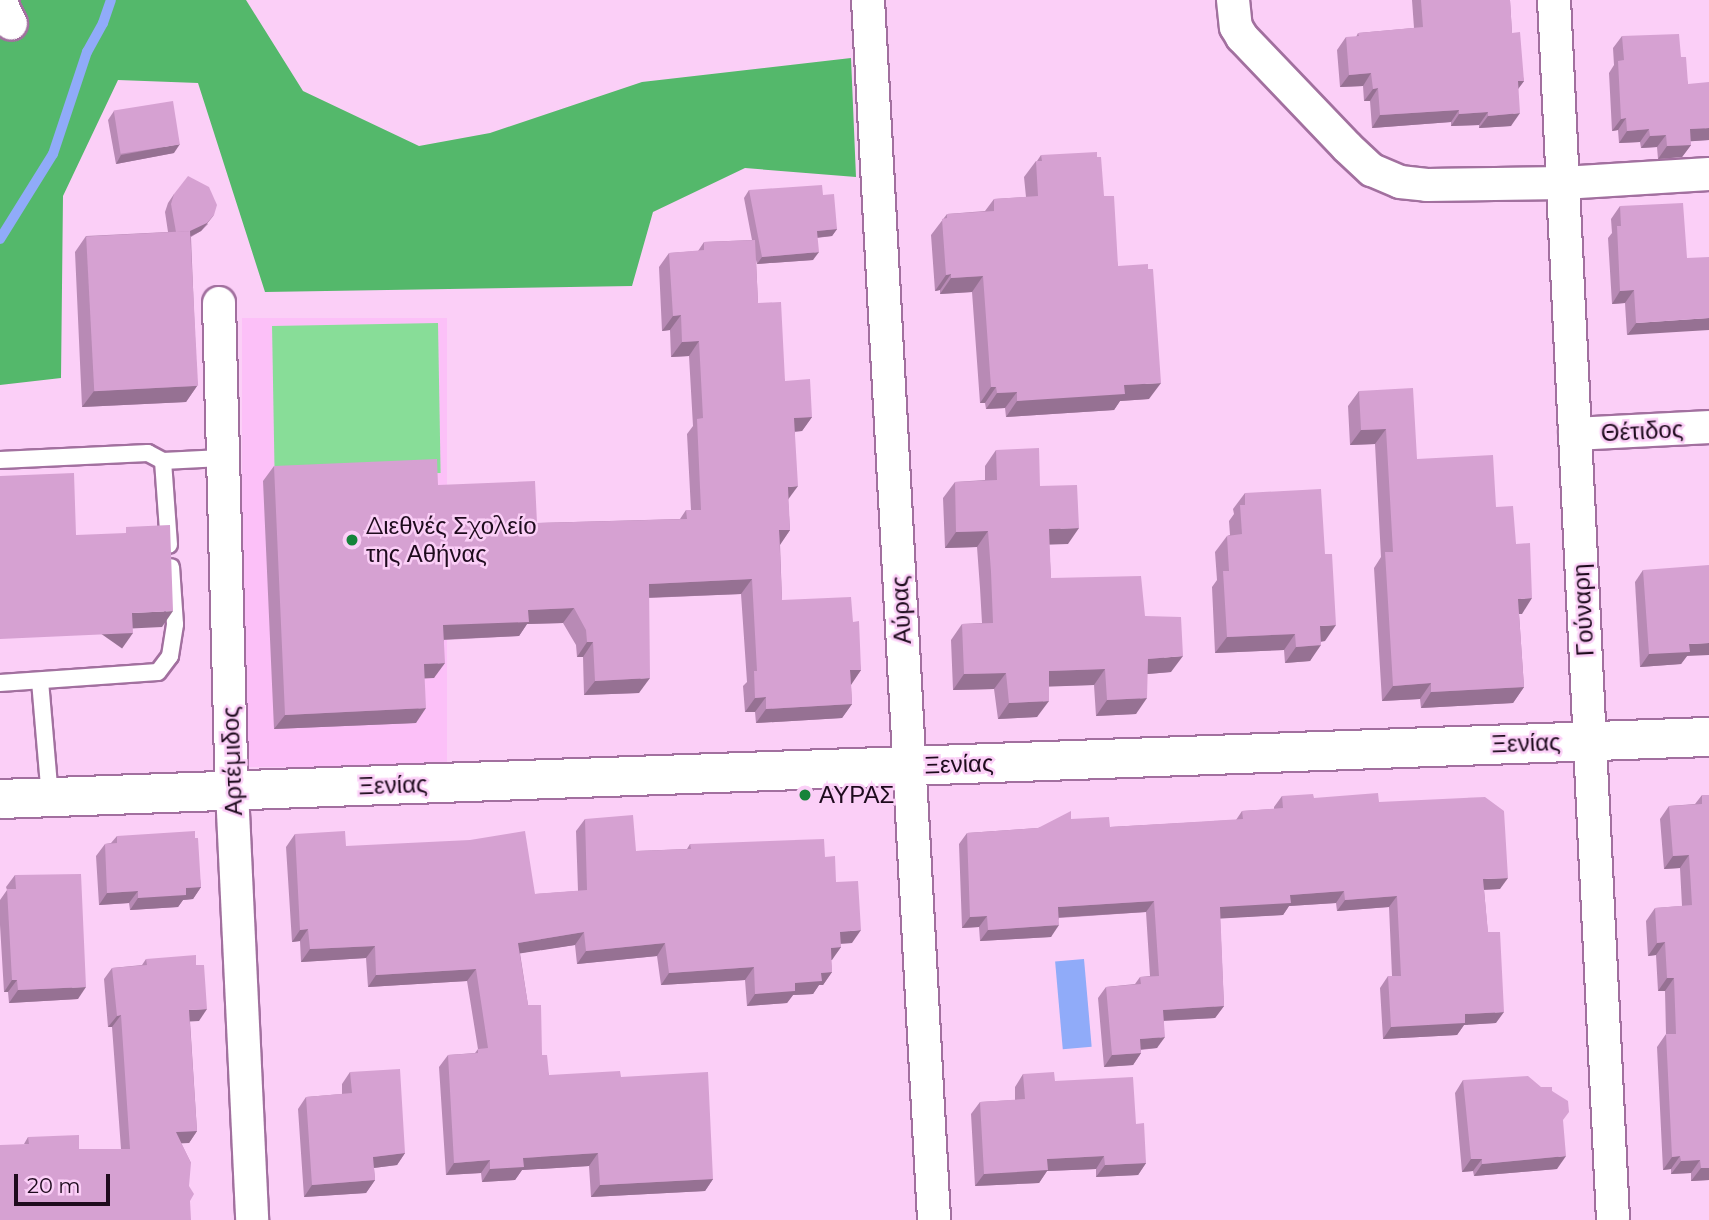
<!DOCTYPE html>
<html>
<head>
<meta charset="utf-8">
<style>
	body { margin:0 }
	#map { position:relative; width:1709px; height:1220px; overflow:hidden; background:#fbcff7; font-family:Montserrat,sans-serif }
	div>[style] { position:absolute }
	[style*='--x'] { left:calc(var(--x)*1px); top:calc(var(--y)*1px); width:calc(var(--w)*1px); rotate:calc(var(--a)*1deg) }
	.built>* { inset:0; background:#fcc0f8; transform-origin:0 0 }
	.green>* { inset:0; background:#88dd98; transform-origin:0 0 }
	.forest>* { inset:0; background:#54b86b }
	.water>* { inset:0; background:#90abf9; transform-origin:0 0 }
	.stream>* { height:10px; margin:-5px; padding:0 5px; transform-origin:5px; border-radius:5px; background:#90abf9 }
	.roads { filter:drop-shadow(2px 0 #a2709f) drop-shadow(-2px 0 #a2709f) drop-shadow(0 2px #a2709f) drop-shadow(0 -2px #a2709f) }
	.lane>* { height:16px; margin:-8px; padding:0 8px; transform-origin:8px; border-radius:8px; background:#fff }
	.street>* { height:32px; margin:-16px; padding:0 16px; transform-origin:16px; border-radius:16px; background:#fff }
	.secondary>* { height:38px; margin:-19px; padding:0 19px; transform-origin:19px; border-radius:19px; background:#fff }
	.wall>* { inset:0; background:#b88ab5 }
	.shaded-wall>* { inset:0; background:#967193; transform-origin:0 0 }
	.building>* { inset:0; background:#d6a1d2; transform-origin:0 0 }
	.dots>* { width:19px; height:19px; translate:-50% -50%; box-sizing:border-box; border:4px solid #fbcff7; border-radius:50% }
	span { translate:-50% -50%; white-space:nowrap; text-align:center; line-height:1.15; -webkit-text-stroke:5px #fbcff7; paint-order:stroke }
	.street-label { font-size:24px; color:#1e0b1d }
	.poi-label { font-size:24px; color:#1e0b1d }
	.left { translate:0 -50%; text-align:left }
	.scale { position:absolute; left:14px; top:1174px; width:96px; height:32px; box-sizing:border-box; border:4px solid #1e0b1d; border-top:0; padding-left:9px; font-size:21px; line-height:24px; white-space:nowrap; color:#1e0b1d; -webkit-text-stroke:5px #fbcff7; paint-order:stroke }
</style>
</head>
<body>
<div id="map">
	<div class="built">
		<i style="left:242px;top:318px;width:205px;height:449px"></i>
	</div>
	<div class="green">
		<i style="left:438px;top:323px;width:150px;height:166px;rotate:89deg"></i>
	</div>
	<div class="forest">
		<i style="clip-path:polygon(0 0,246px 0,303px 91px,419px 146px,490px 133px,642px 82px,851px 58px,856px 177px,745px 168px,653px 212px,632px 286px,265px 292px,198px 83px,118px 80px,63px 196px,61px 378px,0 385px)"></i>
	</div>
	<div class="water">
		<i style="left:1084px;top:959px;width:88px;height:29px;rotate:85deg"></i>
	</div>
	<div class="stream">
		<i style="--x:0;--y:239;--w:100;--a:-58.1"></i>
		<i style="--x:53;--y:154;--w:108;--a:-71.6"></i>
		<i style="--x:87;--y:52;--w:33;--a:-61"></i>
		<i style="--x:103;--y:23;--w:24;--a:-71"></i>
	</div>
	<div class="roads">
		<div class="lane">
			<i style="--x:0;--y:460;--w:148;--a:-2.7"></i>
			<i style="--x:148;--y:453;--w:17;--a:28"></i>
			<i style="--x:163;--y:461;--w:84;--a:85.9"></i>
			<i style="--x:163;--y:461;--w:59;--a:-2.9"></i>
			<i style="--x:40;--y:681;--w:117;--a:85.1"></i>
			<i style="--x:0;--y:683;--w:158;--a:-4"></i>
			<i style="--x:158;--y:672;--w:20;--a:-53"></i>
			<i style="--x:170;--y:656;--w:32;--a:-81"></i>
			<i style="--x:175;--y:624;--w:57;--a:-94"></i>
		</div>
		<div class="street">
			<i style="--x:868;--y:0;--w:1222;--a:86.9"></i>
			<i style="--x:1233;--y:0;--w:27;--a:84"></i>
			<i style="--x:1236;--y:27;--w:12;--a:59"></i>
			<i style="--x:1242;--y:37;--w:152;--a:46.3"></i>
			<i style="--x:1347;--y:147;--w:34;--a:43"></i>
			<i style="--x:1372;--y:170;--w:30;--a:23"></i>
			<i style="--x:1400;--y:182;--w:27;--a:6"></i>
			<i style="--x:1427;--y:185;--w:136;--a:-0.8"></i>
			<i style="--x:1563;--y:183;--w:146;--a:-3.5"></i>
			<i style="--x:1554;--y:0;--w:1221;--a:87.23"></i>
			<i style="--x:0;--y:1;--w:25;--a:64"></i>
			<i style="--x:219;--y:303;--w:488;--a:88.5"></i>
			<i style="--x:232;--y:791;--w:429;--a:87.3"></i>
			<i style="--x:1575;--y:434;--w:134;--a:-3"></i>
		</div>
		<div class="secondary">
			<i style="--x:0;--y:799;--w:1710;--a:-2.08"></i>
		</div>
	</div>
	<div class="wall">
		<i style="clip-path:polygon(1412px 0,1510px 0,1512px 33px,1524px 81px,1518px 89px,1511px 126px,1479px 128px,1479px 125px,1451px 126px,1451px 122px,1372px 128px,1370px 101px,1364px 101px,1363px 86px,1340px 87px,1337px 50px,1346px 37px,1356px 37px,1358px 33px,1414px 28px)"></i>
		<i style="clip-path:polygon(1622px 36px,1681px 57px,1688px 84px,1709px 140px,1690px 141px,1691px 145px,1682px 157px,1658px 159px,1657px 147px,1641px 148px,1640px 142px,1619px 143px,1618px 130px,1612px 131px,1609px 73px,1614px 65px,1613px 48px)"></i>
		<i style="clip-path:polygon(114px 111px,174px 153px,116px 164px,108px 120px)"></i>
		<i style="clip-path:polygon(1041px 155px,1104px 196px,1118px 266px,1149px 399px,1120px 401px,1114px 410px,1006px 417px,1005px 408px,986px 409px,985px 403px,980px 403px,972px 292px,940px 294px,940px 290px,935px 291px,931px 235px,947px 214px,985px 211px,994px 199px,1026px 197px,1024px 177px,1036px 161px,1037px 161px)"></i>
		<i style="clip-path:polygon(749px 190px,823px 195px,837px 229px,832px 236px,817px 238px,813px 260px,757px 264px,756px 260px,758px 303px,785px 381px,812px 417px,802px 431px,795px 432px,788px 500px,790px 530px,780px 544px,782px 600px,853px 622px,861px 670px,851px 684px,852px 704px,842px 718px,756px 723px,755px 712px,745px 712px,743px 686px,747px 682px,741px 594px,649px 598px,639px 693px,584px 695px,583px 657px,577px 657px,576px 645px,563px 623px,527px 624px,519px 636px,444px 640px,434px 678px,424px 678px,416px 723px,274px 729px,263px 481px,274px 466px,438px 485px,537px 523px,680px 519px,686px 510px,691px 510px,687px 434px,693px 426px,689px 356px,671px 357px,670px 330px,662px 331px,659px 267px,669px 253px,698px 251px,704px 242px,752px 240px,744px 198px)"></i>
		<i style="clip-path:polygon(174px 194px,208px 224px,201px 231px,191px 237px,197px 386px,186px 402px,82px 407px,75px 252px,86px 236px,168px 232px,165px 212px,168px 203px)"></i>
		<i style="clip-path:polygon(1620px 206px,1687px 258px,1627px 335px,1625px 303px,1612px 304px,1608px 238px,1612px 233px,1611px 219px)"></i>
		<i style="clip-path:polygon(1359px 391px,1417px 459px,1496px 507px,1516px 544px,1522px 614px,1519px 614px,1524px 687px,1513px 703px,1421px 708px,1420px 699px,1382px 701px,1374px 568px,1381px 557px,1375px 444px,1350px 445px,1348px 406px)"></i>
		<i style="clip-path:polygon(996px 450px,1040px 486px,1068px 544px,1049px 544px,1051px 578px,1145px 616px,1171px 672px,1147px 674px,1136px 714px,1096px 716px,1094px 685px,1049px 686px,1037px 717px,998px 719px,994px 689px,953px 690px,951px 640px,962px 624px,982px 623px,980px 588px,977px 547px,945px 548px,943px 498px,955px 482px,985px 480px,985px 466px)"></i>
		<i style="clip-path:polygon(1245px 493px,1325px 641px,1321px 642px,1310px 661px,1285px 663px,1284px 650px,1215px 653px,1212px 587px,1217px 580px,1215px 552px,1227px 536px,1230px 535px,1229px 521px,1234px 514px,1233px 509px)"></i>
		<i style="clip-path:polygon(1643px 570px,1687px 656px,1681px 664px,1640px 667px,1635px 582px)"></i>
		<i style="clip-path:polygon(1702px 795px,1709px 795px,1709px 1180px,1691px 1181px,1691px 1173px,1671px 1174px,1671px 1169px,1663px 1170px,1657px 1047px,1666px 1034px,1665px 991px,1658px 991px,1656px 955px,1648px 956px,1646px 921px,1655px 908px,1682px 906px,1680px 868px,1664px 869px,1660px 819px,1669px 806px,1695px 804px)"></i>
		<i style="clip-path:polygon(1282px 796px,1379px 802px,1500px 889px,1484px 890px,1496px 1023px,1464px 1025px,1457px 1035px,1383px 1039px,1380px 988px,1388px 976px,1392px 976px,1389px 907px,1337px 911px,1336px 903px,1289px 906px,1283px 915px,1220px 918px,1224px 1006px,1215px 1018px,1164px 1021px,1157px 1048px,1141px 1050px,1141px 1053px,1133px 1065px,1104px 1067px,1098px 998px,1106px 987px,1135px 984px,1140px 977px,1150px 976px,1146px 912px,1059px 918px,1051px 937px,980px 941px,979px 927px,962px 928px,959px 844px,967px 833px,1038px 828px,1071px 819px,1110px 827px,1236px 820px,1242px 811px,1274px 809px,1274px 807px)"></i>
		<i style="clip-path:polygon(585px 819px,636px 851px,687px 849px,690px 844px,825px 857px,836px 882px,852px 943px,840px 944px,841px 947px,831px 960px,832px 972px,823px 985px,819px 985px,813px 994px,793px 995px,787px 1003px,747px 1006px,745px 980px,661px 985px,657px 956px,577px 964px,575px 945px,520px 953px,528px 1005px,542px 1055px,549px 1075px,621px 1077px,713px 1179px,705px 1191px,591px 1197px,589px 1166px,522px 1170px,515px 1180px,482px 1182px,481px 1173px,446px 1175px,439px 1067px,448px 1055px,475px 1053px,478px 1049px,467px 981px,368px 987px,366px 958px,301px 962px,300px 941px,292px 942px,286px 847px,295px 834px,346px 846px,535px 894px,578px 891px,576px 831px)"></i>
		<i style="clip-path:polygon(117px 836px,195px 838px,201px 887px,193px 899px,183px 900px,178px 907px,130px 910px,129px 903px,99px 905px,96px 856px,105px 844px,111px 843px)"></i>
		<i style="clip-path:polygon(15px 875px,78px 999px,9px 1003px,8px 992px,4px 992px,0 925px,0 900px,7px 890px,6px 887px)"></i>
		<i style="clip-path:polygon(146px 959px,199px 1021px,190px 1021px,197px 1131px,189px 1143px,181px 1143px,191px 1163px,24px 1144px,28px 1137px,79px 1149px,121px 1149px,112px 1027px,108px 1027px,104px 979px,112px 968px,142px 965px)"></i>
		<i style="clip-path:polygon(350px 1072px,405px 1153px,397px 1165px,374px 1168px,375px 1180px,366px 1193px,304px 1197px,298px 1109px,306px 1097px,342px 1094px,342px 1084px)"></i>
		<i style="clip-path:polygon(1023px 1074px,1055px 1081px,1136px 1124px,1146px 1163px,1138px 1175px,1096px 1177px,1096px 1169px,1047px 1171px,1039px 1183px,975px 1186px,971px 1114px,980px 1102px,1015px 1100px,1015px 1087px)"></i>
		<i style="clip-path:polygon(1463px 1080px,1541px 1087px,1552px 1091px,1563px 1120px,1557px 1169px,1474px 1176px,1473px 1171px,1462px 1172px,1455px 1093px)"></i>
	</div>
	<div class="shaded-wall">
		<i style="clip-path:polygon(1371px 73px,1363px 86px,1340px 87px,1349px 75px)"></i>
		<i style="clip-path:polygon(1518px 81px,1524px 81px,1515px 93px)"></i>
		<i style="clip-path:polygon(1378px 88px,1370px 101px,1364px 101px,1373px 89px)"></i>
		<i style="clip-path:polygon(1459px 110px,1451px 122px,1372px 128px,1380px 115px)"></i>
		<i style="clip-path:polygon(1488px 112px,1479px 125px,1451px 126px,1459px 114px)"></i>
		<i style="clip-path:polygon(1520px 113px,1511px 126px,1479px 128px,1488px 116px)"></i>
		<i style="clip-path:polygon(1626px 118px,1618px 130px,1612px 131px,1621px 119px)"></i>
		<i style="clip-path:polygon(1709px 128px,1709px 140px,1681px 142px,1690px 129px)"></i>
		<i style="clip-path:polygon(1649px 129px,1640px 142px,1619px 143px,1627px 131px)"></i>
		<i style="clip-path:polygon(1666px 135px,1657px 147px,1641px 148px,1650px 136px)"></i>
		<i style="clip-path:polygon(180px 144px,174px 153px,116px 164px,121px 155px)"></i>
		<i style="clip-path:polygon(1691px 145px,1682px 157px,1658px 159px,1667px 146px)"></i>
		<i style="clip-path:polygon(214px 215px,201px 231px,171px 246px,177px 238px)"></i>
		<i style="clip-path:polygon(837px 229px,832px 236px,812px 238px,817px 231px)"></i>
		<i style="clip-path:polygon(819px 252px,813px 260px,757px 264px,762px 257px)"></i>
		<i style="clip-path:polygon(951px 274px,940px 290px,935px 291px,946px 275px)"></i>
		<i style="clip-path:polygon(983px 276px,972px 292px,940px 294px,951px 278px)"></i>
		<i style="clip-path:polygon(1634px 290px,1625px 303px,1612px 304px,1620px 291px)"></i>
		<i style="clip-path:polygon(681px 315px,670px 330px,662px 331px,673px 316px)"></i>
		<i style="clip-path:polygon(1709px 318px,1709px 330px,1627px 335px,1636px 323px)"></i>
		<i style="clip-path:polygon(699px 341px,689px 356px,671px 357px,682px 342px)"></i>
		<i style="clip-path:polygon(1161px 383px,1149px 399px,1120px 401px,1114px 410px,1006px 417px,1017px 401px,1124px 385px)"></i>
		<i style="clip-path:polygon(197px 386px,186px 402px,82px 407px,94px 391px)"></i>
		<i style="clip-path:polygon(991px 387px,996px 387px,985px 403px,980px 403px)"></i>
		<i style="clip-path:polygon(1017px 392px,1005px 408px,986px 409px,997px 393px)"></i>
		<i style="clip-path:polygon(812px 417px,802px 431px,784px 432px,794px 418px)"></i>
		<i style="clip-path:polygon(1386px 429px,1375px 444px,1350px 445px,1361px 430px)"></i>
		<i style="clip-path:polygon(798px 486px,787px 501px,788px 487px)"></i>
		<i style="clip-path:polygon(1079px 528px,1068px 544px,1038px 545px,1049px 529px)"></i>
		<i style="clip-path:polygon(779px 530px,790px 530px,780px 545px)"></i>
		<i style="clip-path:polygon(988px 531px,977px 547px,945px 548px,956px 532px)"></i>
		<i style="clip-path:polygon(752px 579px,741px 594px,639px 598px,649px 584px)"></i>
		<i style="clip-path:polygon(1532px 598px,1522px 614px,1508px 614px,1518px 599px)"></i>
		<i style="clip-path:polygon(574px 608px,563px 623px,527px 624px,519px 636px,433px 640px,443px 625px,528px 610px)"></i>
		<i style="clip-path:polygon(173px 611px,162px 627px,121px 629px,132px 613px)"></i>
		<i style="clip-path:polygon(1336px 625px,1325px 641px,1309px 642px,1320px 626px)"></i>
		<i style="left:133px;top:633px;width:19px;height:133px;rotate:125deg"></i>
		<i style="clip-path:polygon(1295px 634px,1284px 650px,1215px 653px,1227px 637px)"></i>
		<i style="clip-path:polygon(587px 642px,593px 642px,583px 657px,577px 657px)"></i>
		<i style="clip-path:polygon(1709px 643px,1709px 655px,1687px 656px,1681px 664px,1640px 667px,1649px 654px,1689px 644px)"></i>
		<i style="clip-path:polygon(1321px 645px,1310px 661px,1285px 663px,1296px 647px)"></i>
		<i style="clip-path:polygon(1183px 656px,1171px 672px,1136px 675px,1148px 659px)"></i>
		<i style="clip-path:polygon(445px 663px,434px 678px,414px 679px,424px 664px)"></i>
		<i style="clip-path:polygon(1105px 669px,1094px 685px,1038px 687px,1049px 671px)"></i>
		<i style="clip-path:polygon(850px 670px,861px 670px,851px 685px)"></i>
		<i style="clip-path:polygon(1006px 673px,994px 689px,953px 690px,964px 674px)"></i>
		<i style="clip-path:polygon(650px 678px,639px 693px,584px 695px,595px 681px)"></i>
		<i style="clip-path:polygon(1431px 683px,1420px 699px,1382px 701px,1393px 686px)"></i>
		<i style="clip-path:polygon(1524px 687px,1513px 703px,1421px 708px,1431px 692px)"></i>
		<i style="clip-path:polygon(766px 697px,755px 712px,745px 712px,755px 698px)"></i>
		<i style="clip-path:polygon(1147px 698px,1136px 714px,1096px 716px,1107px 700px)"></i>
		<i style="clip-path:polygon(1049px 701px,1037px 717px,998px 719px,1009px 703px)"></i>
		<i style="clip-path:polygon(852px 704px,842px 718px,756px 723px,766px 709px)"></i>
		<i style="clip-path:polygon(426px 708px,416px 723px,274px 729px,285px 715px)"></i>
		<i style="clip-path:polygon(1689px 855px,1680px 868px,1664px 869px,1673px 856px)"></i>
		<i style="clip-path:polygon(1508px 878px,1500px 889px,1475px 890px,1483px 879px)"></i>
		<i style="clip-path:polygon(201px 887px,193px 899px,183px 900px,178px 907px,130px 910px,138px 898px,186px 888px)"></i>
		<i style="clip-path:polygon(138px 891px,129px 903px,99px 905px,107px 893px)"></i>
		<i style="clip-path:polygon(1344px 891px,1336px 903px,1289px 906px,1283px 915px,1212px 919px,1220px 907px,1290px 895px)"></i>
		<i style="clip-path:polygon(1397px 896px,1389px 907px,1337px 911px,1345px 900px)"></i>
		<i style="clip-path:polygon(1154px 901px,1146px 912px,1050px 918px,1058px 907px)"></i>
		<i style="clip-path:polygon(987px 916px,979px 927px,962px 928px,970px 917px)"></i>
		<i style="clip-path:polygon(1059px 925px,1051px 937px,980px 941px,988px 930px)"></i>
		<i style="clip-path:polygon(308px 929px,300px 941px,292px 942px,300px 930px)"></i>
		<i style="clip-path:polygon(861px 930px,852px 943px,831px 944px,840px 932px)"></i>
		<i style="clip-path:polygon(584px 932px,575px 945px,510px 955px,518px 943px)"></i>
		<i style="clip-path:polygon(1665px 942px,1656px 955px,1648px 956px,1657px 943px)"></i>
		<i style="clip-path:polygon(665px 943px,657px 956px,577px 964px,586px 951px)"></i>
		<i style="clip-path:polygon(375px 946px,366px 958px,301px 962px,310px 949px)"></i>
		<i style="clip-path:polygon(841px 947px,832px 960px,822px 961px,831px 948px)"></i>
		<i style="clip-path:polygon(754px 967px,745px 980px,661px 985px,669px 973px)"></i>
		<i style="clip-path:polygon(476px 969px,467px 981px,368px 987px,376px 975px)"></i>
		<i style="clip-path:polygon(832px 972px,823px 985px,819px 985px,813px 994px,793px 995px,787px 1003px,747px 1006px,755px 994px,795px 983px,821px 973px)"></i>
		<i style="clip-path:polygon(1667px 978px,1674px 978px,1665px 991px,1658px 991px)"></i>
		<i style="clip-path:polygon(12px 980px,17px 980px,8px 992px,4px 992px)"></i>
		<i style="clip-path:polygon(86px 987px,78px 999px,9px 1003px,18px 990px)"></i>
		<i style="clip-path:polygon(1224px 1006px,1215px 1018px,1155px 1021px,1163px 1010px)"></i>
		<i style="clip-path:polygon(207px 1009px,199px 1021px,181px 1022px,189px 1010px)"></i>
		<i style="clip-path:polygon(1504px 1012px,1496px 1023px,1464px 1025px,1457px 1035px,1383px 1039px,1391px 1027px,1465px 1014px)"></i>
		<i style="clip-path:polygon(121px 1015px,112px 1027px,108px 1027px,117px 1016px)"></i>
		<i style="clip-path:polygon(1165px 1037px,1157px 1048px,1132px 1050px,1140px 1039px)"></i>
		<i style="clip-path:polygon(1141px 1053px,1133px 1065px,1104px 1067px,1112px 1055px)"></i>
		<i style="clip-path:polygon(197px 1131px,189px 1143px,168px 1144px,176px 1132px)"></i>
		<i style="clip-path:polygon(405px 1153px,397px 1165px,365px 1169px,373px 1157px)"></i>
		<i style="clip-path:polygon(598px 1153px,589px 1166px,522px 1170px,515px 1180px,482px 1182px,490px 1169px,523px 1158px)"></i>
		<i style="clip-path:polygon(1104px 1156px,1096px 1169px,1047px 1171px,1039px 1183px,975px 1186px,984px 1174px,1047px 1159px)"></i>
		<i style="clip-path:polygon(1566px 1156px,1557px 1169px,1474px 1176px,1482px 1164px)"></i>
		<i style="clip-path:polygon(1680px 1156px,1671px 1169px,1663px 1170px,1672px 1157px)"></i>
		<i style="clip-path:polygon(1471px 1159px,1482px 1159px,1473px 1171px,1462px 1172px)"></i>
		<i style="clip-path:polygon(490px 1160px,481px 1173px,446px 1175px,454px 1163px)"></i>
		<i style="clip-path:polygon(1700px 1160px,1691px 1173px,1671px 1174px,1681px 1161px)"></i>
		<i style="clip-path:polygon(1146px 1163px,1138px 1175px,1096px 1177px,1105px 1165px)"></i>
		<i style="clip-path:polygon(1701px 1168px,1709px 1168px,1709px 1180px,1691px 1181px)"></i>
		<i style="clip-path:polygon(713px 1179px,705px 1191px,591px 1197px,600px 1185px)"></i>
		<i style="clip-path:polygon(375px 1180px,366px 1193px,304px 1197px,312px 1185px)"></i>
	</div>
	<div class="building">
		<i style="clip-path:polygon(1421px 0,1510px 0,1512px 33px,1520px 32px,1524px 81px,1518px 81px,1520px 113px,1488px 116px,1488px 112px,1459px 114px,1459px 110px,1380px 115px,1378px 88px,1373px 89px,1371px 73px,1349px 75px,1346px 37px,1359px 36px,1358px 33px,1423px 27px)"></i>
		<i style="clip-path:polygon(1679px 34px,1681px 57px,1686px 57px,1688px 84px,1709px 82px,1709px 128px,1690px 129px,1691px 145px,1667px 146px,1666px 135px,1650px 136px,1649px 129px,1627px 131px,1626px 118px,1621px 119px,1618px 61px,1624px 60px,1622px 36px)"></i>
		<i style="left:173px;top:101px;width:44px;height:60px;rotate:81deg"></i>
		<i style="clip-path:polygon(1097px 152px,1097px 157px,1101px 157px,1104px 196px,1114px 196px,1118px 266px,1148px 264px,1148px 269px,1153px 269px,1161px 383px,1124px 385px,1125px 394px,1017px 401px,1017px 392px,997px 393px,996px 387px,991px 387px,983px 276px,951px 278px,951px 274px,946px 275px,942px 219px,947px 218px,947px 214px,994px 211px,994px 199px,1038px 196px,1036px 161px,1042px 161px,1041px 155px)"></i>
		<i style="clip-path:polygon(188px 176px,209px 187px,217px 205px,214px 215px,207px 223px,190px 231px,176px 232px,171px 204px,174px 194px)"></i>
		<i style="clip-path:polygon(822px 185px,823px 195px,834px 194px,837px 229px,817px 231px,819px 252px,762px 257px,749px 190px)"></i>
		<i style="clip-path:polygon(1683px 203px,1687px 258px,1709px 257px,1709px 318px,1636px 323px,1634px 290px,1620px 291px,1617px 226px,1621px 226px,1620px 206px)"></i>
		<i style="left:190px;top:231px;width:155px;height:104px;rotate:87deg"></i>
		<i style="clip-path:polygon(755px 240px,758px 303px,781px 302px,785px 381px,810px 379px,812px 417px,794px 418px,798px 486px,788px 487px,790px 530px,779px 530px,782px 600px,851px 597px,853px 622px,859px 621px,861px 670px,850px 670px,852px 704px,766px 709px,766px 697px,755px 698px,754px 671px,757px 671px,752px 579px,649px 584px,650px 678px,595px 681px,593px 642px,587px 642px,586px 630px,574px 608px,528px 610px,529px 622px,443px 625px,445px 663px,424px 664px,426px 708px,285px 715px,274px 466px,437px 459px,438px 485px,535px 481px,537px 523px,687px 519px,686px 510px,701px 510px,697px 419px,703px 418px,699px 341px,682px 342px,681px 315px,673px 316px,669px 253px,704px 250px,704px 242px)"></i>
		<i style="clip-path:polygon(1413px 388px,1417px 459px,1493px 455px,1496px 507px,1513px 506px,1516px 544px,1530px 543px,1532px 598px,1518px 599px,1524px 687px,1431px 692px,1431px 683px,1393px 686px,1385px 552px,1393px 552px,1386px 429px,1361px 430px,1359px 391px)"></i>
		<i style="clip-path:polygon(1039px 448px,1040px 486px,1077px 485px,1079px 528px,1049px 529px,1051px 578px,1141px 576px,1145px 616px,1181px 617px,1183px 656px,1148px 659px,1147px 698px,1107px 700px,1105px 669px,1049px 671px,1049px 701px,1009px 703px,1006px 673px,964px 674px,962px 624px,993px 623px,991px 572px,988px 531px,956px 532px,955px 482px,997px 480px,996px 450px)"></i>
		<i style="clip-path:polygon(74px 473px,76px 535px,126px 533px,126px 527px,170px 525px,173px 611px,132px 613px,133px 633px,0 639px,0 476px)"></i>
		<i style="clip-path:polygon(1321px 489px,1325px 554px,1332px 554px,1336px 625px,1320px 626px,1321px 645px,1296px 647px,1295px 634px,1227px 637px,1223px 571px,1229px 571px,1227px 536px,1242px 534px,1240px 505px,1245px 505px,1245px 493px)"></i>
		<i style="clip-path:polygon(1709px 565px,1709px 643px,1689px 644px,1690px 652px,1649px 654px,1643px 570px)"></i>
		<i style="clip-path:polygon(1378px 793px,1379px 802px,1485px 797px,1504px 811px,1508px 878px,1483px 879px,1488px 932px,1500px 932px,1504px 1012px,1465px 1014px,1465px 1023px,1391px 1027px,1388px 976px,1401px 976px,1397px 896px,1345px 900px,1344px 891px,1290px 895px,1291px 903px,1220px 907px,1224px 1006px,1163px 1010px,1165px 1037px,1140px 1039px,1141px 1053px,1112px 1055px,1106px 987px,1141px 984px,1140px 977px,1159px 976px,1154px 901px,1058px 907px,1059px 925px,988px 930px,987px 916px,970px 917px,967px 833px,1038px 828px,1071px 811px,1071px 819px,1109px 817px,1110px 827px,1243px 819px,1242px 811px,1283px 808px,1282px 796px,1313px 794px,1314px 798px)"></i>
		<i style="clip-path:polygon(1702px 795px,1709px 795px,1709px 1168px,1701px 1168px,1700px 1160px,1681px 1161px,1680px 1156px,1672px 1157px,1666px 1034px,1676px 1034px,1674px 978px,1667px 978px,1665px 942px,1657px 943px,1655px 908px,1692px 905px,1689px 855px,1673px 856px,1669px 806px,1702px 804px)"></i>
		<i style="clip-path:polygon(633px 815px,636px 851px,691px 849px,690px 844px,824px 839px,825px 857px,835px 856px,836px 882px,858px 881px,861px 930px,840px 932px,841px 947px,831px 948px,832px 972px,821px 973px,822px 981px,795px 983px,795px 991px,755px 994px,754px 967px,669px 973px,665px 943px,586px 951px,584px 932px,518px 943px,528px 1005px,541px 1005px,542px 1055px,547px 1055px,549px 1075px,620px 1071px,621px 1077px,708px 1072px,713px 1179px,600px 1185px,598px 1153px,523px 1158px,524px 1167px,490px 1169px,490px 1160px,454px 1163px,448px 1055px,478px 1053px,478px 1049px,488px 1048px,476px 969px,376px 975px,375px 946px,310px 949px,308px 929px,300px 930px,295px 834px,345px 831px,346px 846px,470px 840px,525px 831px,535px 894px,587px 890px,585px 819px)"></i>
		<i style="clip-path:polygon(195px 831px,195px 838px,198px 838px,201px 887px,186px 888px,186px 895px,138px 898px,138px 891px,107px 893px,105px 844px,117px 843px,117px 836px)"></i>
		<i style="clip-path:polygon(81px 874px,86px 987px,18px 990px,17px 980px,12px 980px,7px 889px,16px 889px,15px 875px)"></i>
		<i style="clip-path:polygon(196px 955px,196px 965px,204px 965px,207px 1009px,189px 1010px,197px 1131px,176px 1132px,191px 1163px,189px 1186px,194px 1194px,190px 1201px,191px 1220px,0 1220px,0 1145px,29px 1144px,28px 1137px,79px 1135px,79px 1149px,130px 1149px,121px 1015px,117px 1016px,112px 968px,147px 965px,146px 959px)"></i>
		<i style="clip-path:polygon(400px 1069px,405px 1153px,373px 1157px,375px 1180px,312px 1185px,306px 1097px,352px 1093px,350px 1072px)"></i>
		<i style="clip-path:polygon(1054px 1072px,1055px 1081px,1133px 1077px,1136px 1124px,1144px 1123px,1146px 1163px,1105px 1165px,1104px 1156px,1047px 1159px,1048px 1170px,984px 1174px,980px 1102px,1025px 1099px,1023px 1074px)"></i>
		<i style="clip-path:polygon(1528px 1076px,1541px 1087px,1552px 1087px,1552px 1091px,1568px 1101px,1569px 1112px,1563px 1120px,1566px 1156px,1482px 1164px,1482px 1159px,1471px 1159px,1463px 1080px)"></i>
	</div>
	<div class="dots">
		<i style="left:352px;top:540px;background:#15833a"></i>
		<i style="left:805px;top:795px;background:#15833a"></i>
	</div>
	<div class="street-label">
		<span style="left:1642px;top:431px;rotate:-3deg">Θέτιδος</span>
		<span style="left:901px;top:610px;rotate:-93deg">Αύρας</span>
		<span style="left:1583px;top:610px;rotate:-93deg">Γούναρη</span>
		<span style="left:1526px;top:743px;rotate:-2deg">Ξενίας</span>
		<span style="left:232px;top:761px;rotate:-92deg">Αρτέμιδος</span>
		<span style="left:959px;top:764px;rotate:-2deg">Ξενίας</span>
		<span style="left:393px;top:785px;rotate:-2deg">Ξενίας</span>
	</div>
	<div class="poi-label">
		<span class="left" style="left:366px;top:540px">Διεθνές Σχολείο<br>της Αθήνας</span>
		<span class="left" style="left:819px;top:795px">ΑΥΡΑΣ</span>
	</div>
	<div class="scale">20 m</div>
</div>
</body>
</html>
